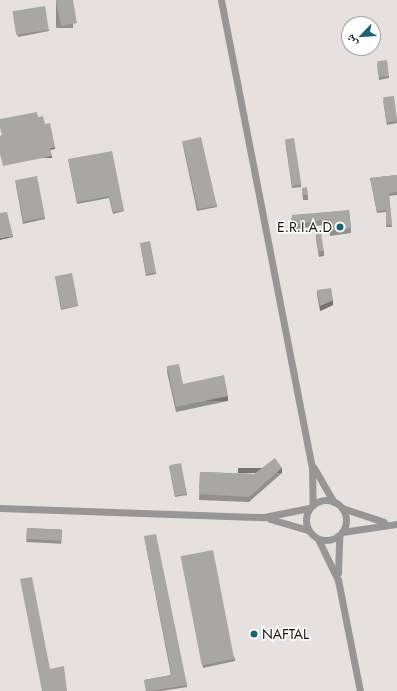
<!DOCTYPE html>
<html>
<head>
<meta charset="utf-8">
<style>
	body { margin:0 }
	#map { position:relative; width:397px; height:691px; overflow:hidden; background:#e6e1df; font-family:Jost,"Noto Naskh Arabic",sans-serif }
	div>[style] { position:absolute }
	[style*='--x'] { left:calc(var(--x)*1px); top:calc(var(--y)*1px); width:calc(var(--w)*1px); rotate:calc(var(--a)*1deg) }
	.minor>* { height:7px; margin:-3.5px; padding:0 3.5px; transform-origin:3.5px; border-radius:3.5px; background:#979595 }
	.minor>.ring { margin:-3.5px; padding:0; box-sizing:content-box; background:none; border:7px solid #979595; border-radius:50% }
	.wall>* { inset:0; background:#91908c; transform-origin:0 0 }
	.shaded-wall>* { inset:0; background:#767572; transform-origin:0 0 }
	.building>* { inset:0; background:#a9a7a3; transform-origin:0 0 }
	.dots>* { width:11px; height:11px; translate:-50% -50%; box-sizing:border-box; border:2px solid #fff; border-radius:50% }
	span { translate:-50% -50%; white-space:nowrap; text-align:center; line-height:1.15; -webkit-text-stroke:3px #fff; paint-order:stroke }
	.poi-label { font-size:14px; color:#161514 }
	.right { translate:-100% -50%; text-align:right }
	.left { translate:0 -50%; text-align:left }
	.north { position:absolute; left:341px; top:16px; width:40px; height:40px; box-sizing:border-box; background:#fff; border:1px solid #a2a1a1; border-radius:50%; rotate:245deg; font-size:11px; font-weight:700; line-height:16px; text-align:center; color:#161514 }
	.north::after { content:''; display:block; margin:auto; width:14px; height:18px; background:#1b6272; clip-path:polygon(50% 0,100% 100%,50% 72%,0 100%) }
</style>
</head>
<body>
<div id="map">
	<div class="minor">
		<i style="--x:221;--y:0;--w:475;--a:79"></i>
		<i style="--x:312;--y:466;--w:39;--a:89"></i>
		<i style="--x:314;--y:468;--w:39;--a:60"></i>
		<i class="ring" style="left:306px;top:500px;width:33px;height:33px"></i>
		<i style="--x:0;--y:508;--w:264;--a:2"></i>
		<i style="--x:264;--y:517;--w:46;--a:-11.3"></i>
		<i style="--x:342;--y:508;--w:44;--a:18.4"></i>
		<i style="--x:270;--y:519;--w:40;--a:16"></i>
		<i style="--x:342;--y:532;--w:56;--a:-8.3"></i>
		<i style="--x:318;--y:539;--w:46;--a:64"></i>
		<i style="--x:338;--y:580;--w:113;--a:78.8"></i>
		<i style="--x:338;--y:573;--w:38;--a:-88"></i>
	</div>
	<div class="wall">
		<i style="left:56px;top:0;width:17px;height:28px"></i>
		<i style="clip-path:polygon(13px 12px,49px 30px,49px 31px,18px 37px)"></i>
		<i style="clip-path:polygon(377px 64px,389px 76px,389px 78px,379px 80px)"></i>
		<i style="clip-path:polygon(383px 100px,397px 118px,397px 123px,387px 125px)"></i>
		<i style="clip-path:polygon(285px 140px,301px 184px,301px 187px,292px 188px)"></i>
		<i style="clip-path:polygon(182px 141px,217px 205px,217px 207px,197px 211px)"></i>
		<i style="clip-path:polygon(68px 159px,124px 210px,124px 211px,113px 214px,109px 198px,77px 204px)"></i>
		<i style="clip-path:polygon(397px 175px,397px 195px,389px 196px,392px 227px,386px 227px,386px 212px,377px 213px,370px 178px)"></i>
		<i style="clip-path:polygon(15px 180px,45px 217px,45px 219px,23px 224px)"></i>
		<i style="clip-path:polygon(302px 188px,308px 195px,308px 200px,303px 200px)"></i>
		<i style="clip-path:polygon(349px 210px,351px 228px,351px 233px,330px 236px,329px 224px,292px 230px,291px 220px)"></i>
		<i style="clip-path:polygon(316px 234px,324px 251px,324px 256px,319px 257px,316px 239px)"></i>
		<i style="clip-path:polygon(140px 243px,156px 272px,156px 274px,146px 276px)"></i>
		<i style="clip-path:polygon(55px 276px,78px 305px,78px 306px,61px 310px)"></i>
		<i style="clip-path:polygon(317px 290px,333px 305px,320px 311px,317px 295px)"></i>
		<i style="clip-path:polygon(167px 366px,183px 384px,228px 401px,176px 412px,167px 372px)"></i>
		<i style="clip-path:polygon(169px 466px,187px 493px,187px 495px,175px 497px)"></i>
		<i style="clip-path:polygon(200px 472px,254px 474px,282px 473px,249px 502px,199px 500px)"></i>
		<i style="left:27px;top:528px;width:35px;height:14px;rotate:3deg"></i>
		<i style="clip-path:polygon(144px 536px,187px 685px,187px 687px,161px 691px,146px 691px,144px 680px,171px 675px)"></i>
		<i style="clip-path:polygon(181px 556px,235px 659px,235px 661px,203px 668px)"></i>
	</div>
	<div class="shaded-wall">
		<i style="clip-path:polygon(55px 147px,55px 149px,50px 150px,50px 148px)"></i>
		<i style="left:52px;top:156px;width:2px;height:50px;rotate:90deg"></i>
		<i style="clip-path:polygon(13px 236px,13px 237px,0 240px,0 238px)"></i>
		<i style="clip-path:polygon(333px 300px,333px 305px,320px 311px,320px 306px)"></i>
		<i style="left:228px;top:396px;width:5px;height:53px;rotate:90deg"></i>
		<i style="left:282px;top:468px;width:5px;height:44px;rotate:90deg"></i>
	</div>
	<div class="building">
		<i style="clip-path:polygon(56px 0,73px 0,77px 23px,61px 26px)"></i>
		<i style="left:45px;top:6px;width:24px;height:33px;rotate:81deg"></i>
		<i style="left:387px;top:60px;width:16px;height:10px;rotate:83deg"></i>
		<i style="left:394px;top:96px;width:25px;height:11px;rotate:83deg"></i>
		<i style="clip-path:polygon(37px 112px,38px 117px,43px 116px,45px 124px,50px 123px,55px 147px,50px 148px,52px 156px,3px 166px,0 154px,0 136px,2px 135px,0 128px,0 119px)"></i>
		<i style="left:201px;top:137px;width:70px;height:19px;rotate:77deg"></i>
		<i style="left:294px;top:138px;width:47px;height:9px;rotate:81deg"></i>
		<i style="clip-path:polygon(112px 151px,124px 210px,113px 212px,109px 196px,77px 202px,68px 159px)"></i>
		<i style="clip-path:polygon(397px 175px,397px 192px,389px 193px,392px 225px,386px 225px,386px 210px,377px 211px,370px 178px)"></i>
		<i style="left:37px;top:176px;width:42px;height:22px;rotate:79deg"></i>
		<i style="clip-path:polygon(307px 187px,308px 195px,303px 195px,302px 188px)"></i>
		<i style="clip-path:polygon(349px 210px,351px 228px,330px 231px,329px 219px,292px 225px,291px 220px,292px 215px)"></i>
		<i style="clip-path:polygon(7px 212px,13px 236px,0 238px,0 213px)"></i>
		<i style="left:321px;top:233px;width:18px;height:5px;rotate:81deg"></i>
		<i style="left:150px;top:241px;width:32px;height:10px;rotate:79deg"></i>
		<i style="left:72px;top:273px;width:33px;height:17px;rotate:79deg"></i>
		<i style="clip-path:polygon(331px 288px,333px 300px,320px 306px,317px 290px)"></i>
		<i style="clip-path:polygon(179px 364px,183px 384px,224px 375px,228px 396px,176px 407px,167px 366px)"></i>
		<i style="clip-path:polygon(275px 458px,282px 468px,249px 497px,199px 494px,200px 472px,254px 474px)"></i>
		<i style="left:181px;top:463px;width:31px;height:12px;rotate:79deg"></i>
		<i style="left:27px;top:528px;width:35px;height:11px;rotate:3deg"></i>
		<i style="clip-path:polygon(156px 534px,187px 685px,151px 691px,146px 691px,144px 680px,172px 675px,144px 536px)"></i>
		<i style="left:213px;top:550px;width:111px;height:33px;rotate:79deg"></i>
		<i style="clip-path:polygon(32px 577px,50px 669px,64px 666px,67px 691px,42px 691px,20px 579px)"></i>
	</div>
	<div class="dots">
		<i style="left:340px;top:227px;background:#1b6272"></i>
		<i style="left:254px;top:634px;background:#1b6272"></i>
	</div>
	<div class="poi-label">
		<span class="right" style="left:332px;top:227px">E.R.I.A.D</span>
		<span class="left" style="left:262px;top:634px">NAFTAL</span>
	</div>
	<div class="north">ش</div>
</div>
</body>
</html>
